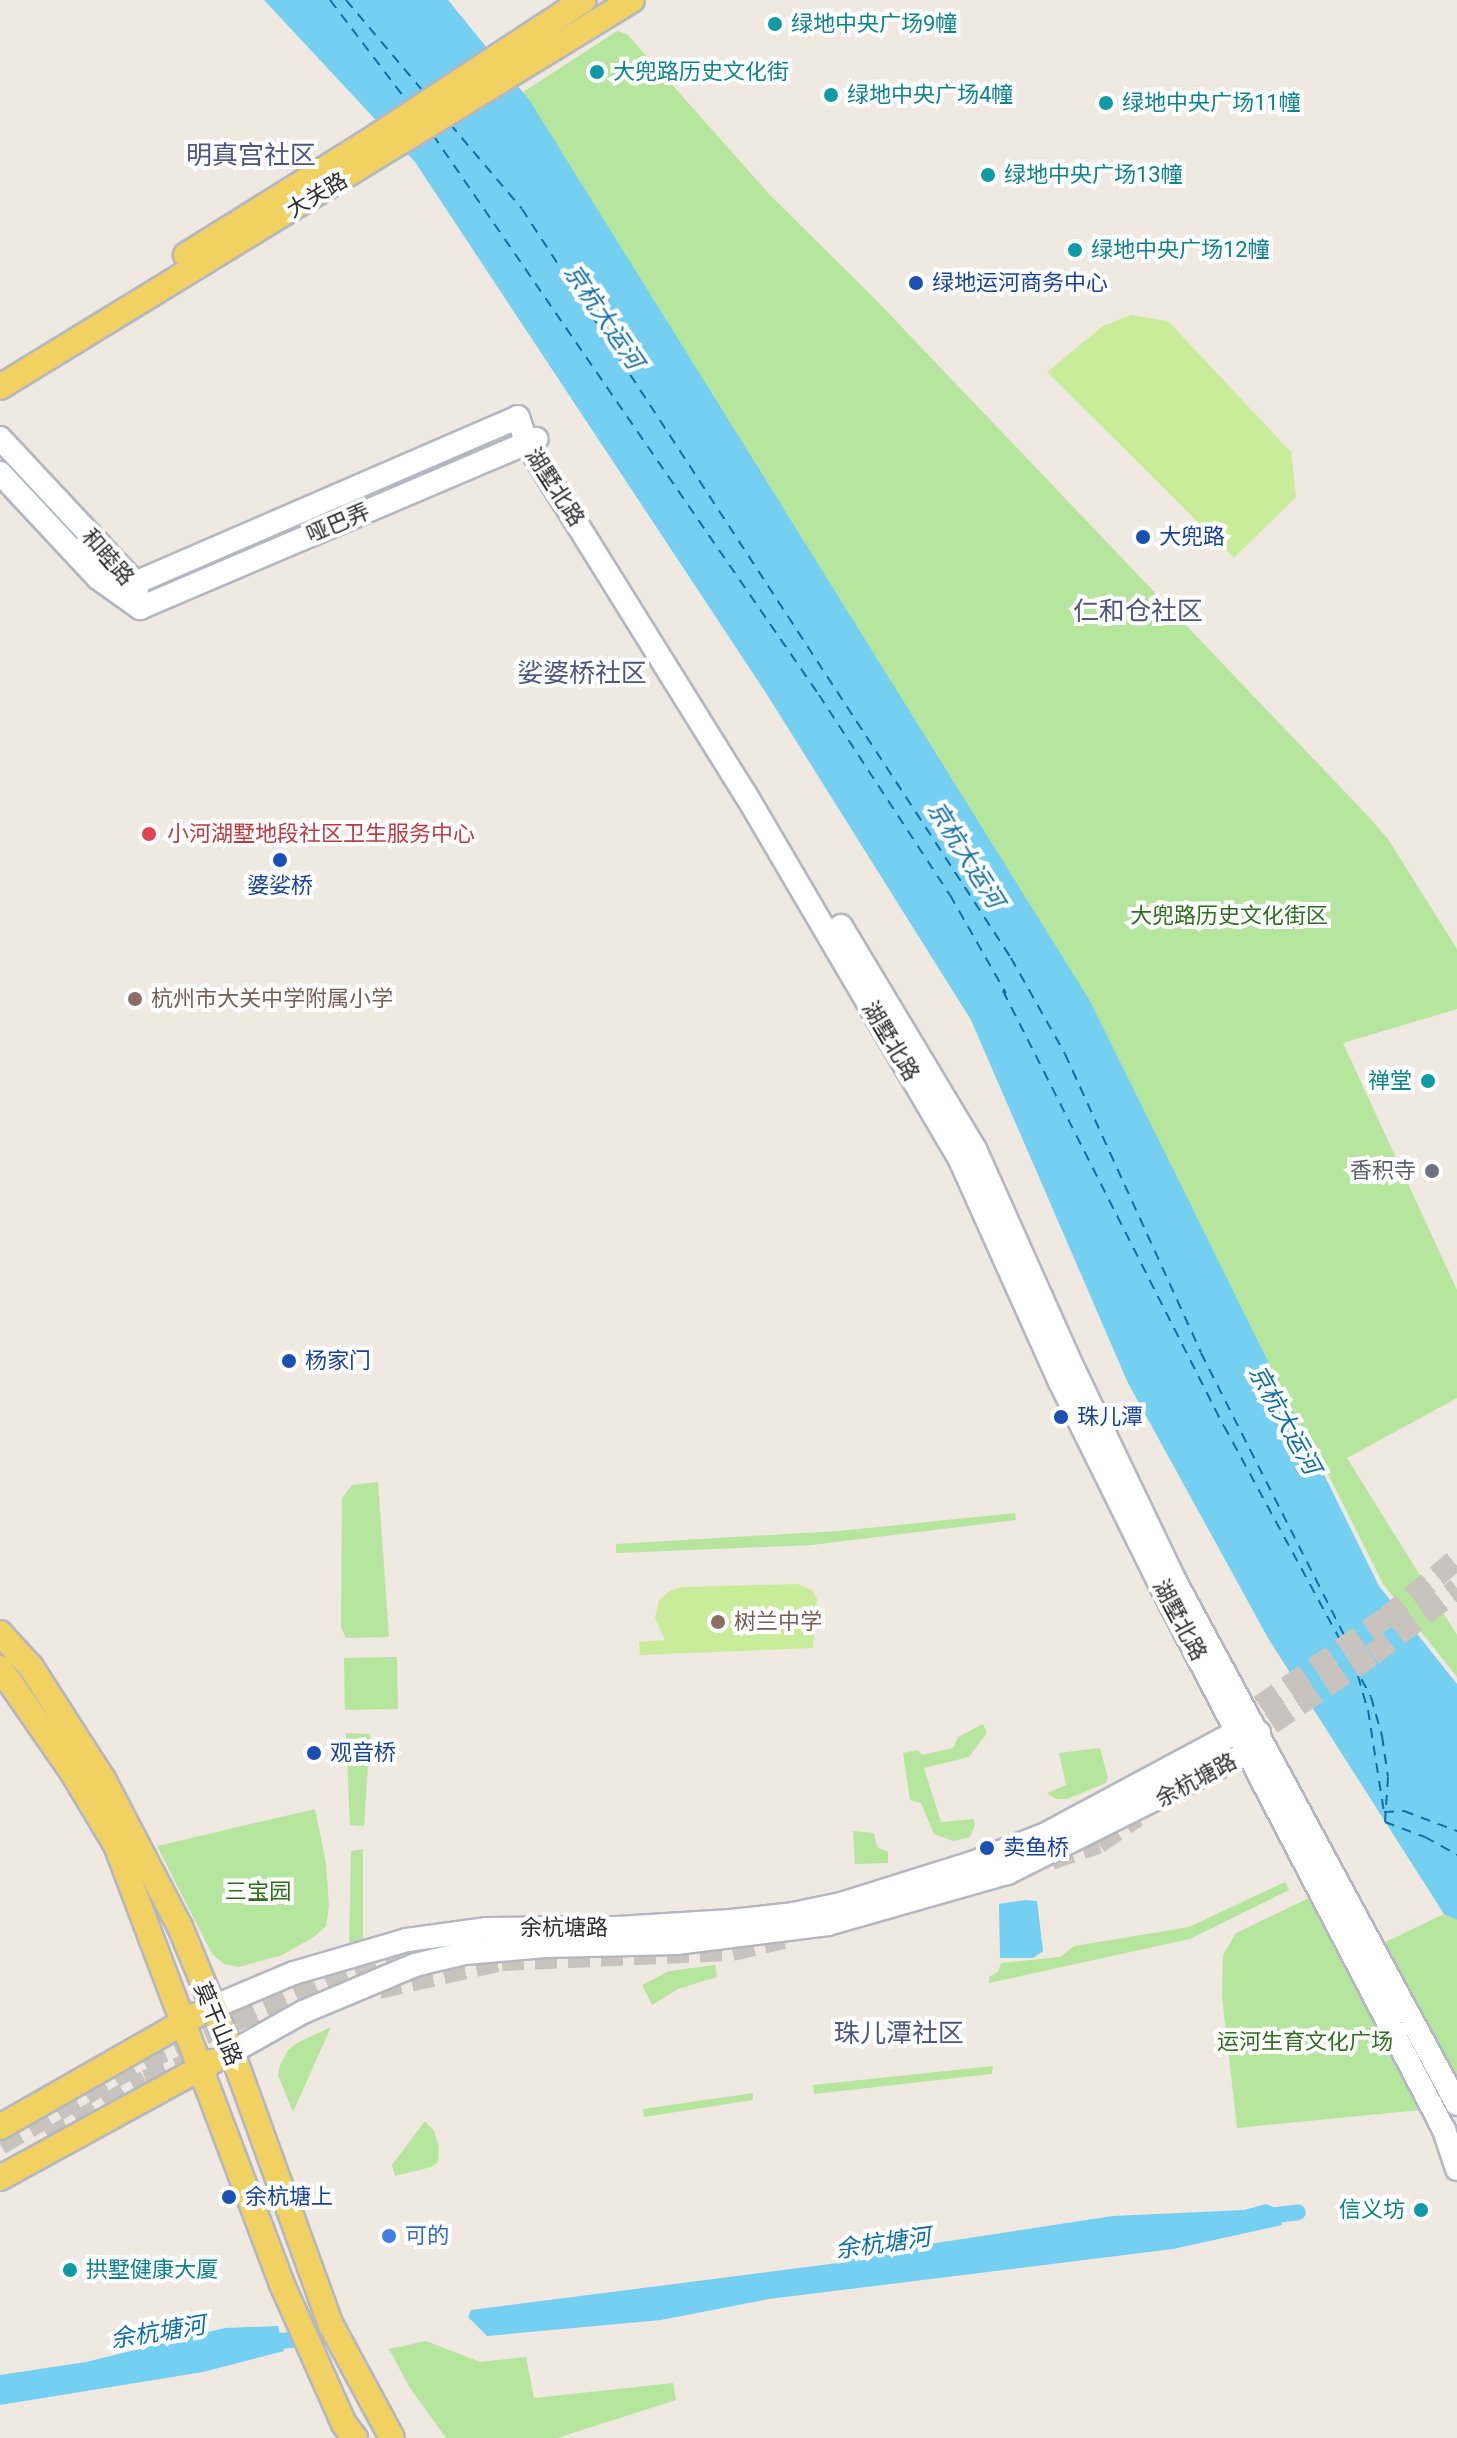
<!DOCTYPE html>
<html>
<head>
<meta charset="utf-8">
<style>
	body { margin:0 }
	#map { position:relative; width:1457px; height:2438px; overflow:hidden; background:#efe9e1; font-family:Roboto,"Noto Sans SC",sans-serif }
	div>[style] { position:absolute }
	[style*='--x'] { left:calc(var(--x)*1px); top:calc(var(--y)*1px); width:calc(var(--w)*1px); rotate:calc(var(--a)*1deg) }
	.green>* { inset:0; background:#b6e59e; transform-origin:0 0 }
	.pitch>* { inset:0; background:#c9ec9a }
	.water>* { inset:0; background:#75cff0 }
	.canal>* { height:16px; margin:-8px; padding:0 8px; transform-origin:8px; border-radius:8px; background:#75cff0 }
	.ferry>* { height:2px; margin-top:-1px; transform-origin:0; background:repeating-linear-gradient(90deg,#0d6fa3 0 10px,transparent 0 18px) }
	.secondary-tunnel>* { height:22px; margin-top:-11px; transform-origin:0; background:repeating-linear-gradient(90deg,#c8c4bd 0 22px,transparent 0 33px) }
	.roads { filter:drop-shadow(2px 0 #b4b7c1) drop-shadow(-2px 0 #b4b7c1) drop-shadow(0 2px #b4b7c1) drop-shadow(0 -2px #b4b7c1) }
	.secondary>* { height:22px; margin:-11px; padding:0 11px; transform-origin:11px; border-radius:11px; background:#fff }
	.primary>* { height:24px; margin:-12px; padding:0 12px; transform-origin:12px; border-radius:12px; background:#f2d163 }
	.dots>* { width:22px; height:22px; translate:-50% -50%; box-sizing:border-box; border:4px solid #fff; border-radius:50% }
	span { translate:-50% -50%; white-space:nowrap; text-align:center; line-height:1.15; -webkit-text-stroke:8px #fff; paint-order:stroke }
	.culture-label { font-size:22px; color:#0d838f }
	.left { translate:0 -50%; text-align:left }
	.right { translate:-100% -50%; text-align:right }
	.street-label { font-size:22px; color:#2e2e2e }
	.transit-label { font-size:22px; color:#164399 }
	.health-label { font-size:22px; color:#be3a42 }
	.park-label { font-size:22px; color:#2c6e1b }
	.education-label { font-size:22px; color:#785e54 }
	.worship-label { font-size:22px; color:#5b616d }
	.shop-label { font-size:22px; color:#366cbe }
	.water-label { font-size:24px; color:#0d6fa3; font-style:italic }
	.quarter-label { font-size:26px; color:#4d5680 }
</style>
</head>
<body>
<div id="map">
	<div class="green">
		<i style="clip-path:polygon(617px 31px,627px 34px,769px 194px,876px 300px,1366px 814px,1388px 839px,1457px 949px,1457px 1009px,1343px 1043px,1457px 1290px,1457px 1398px,1347px 1458px,1457px 1635px,1457px 1677px,1383px 1584px,1326px 1470px,1318px 1474px,517px 96px)"></i>
		<i style="clip-path:polygon(378px 1482px,389px 1637px,346px 1638px,341px 1627px,342px 1498px,352px 1485px)"></i>
		<i style="clip-path:polygon(1015px 1513px,1016px 1520px,812px 1545px,616px 1553px,616px 1544px,839px 1531px)"></i>
		<i style="left:397px;top:1657px;width:52px;height:53px;rotate:89deg"></i>
		<i style="clip-path:polygon(983px 1724px,987px 1733px,969px 1757px,924px 1768px,941px 1822px,973px 1819px,975px 1825px,970px 1837px,953px 1841px,934px 1834px,921px 1803px,910px 1800px,903px 1753px,918px 1750px,922px 1755px,953px 1748px,958px 1737px)"></i>
		<i style="clip-path:polygon(346px 1733px,370px 1734px,364px 1826px,350px 1825px)"></i>
		<i style="clip-path:polygon(1100px 1748px,1108px 1778px,1106px 1783px,1067px 1799px,1056px 1799px,1047px 1793px,1066px 1785px,1059px 1753px)"></i>
		<i style="clip-path:polygon(315px 1809px,326px 1863px,329px 1906px,326px 1926px,314px 1937px,282px 1955px,239px 1967px,224px 1964px,212px 1954px,157px 1846px)"></i>
		<i style="clip-path:polygon(853px 1831px,874px 1833px,877px 1847px,888px 1852px,888px 1863px,855px 1864px)"></i>
		<i style="clip-path:polygon(363px 1849px,363px 1942px,349px 1949px,351px 1851px)"></i>
		<i style="clip-path:polygon(1285px 1882px,1289px 1890px,1190px 1939px,989px 1983px,989px 1977px,998px 1972px,1001px 1963px,1060px 1957px,1074px 1946px,1189px 1927px)"></i>
		<i style="clip-path:polygon(1315px 1895px,1334px 1919px,1420px 2110px,1237px 2128px,1222px 1996px,1223px 1955px,1236px 1933px)"></i>
		<i style="clip-path:polygon(1444px 1914px,1457px 1920px,1457px 2104px,1371px 1949px)"></i>
		<i style="clip-path:polygon(715px 1965px,717px 1977px,678px 1989px,652px 2005px,642px 1985px,669px 1971px)"></i>
		<i style="clip-path:polygon(331px 2027px,293px 2112px,278px 2075px,280px 2065px,288px 2050px,297px 2043px)"></i>
		<i style="clip-path:polygon(993px 2066px,992px 2074px,814px 2094px,813px 2085px)"></i>
		<i style="clip-path:polygon(753px 2093px,753px 2100px,644px 2117px,643px 2109px)"></i>
		<i style="clip-path:polygon(425px 2121px,434px 2131px,439px 2147px,438px 2162px,431px 2167px,395px 2176px,392px 2165px)"></i>
		<i style="clip-path:polygon(426px 2341px,480px 2362px,526px 2357px,534px 2398px,673px 2383px,676px 2400px,557px 2438px,446px 2438px,410px 2388px,389px 2349px)"></i>
	</div>
	<div class="pitch">
		<i style="clip-path:polygon(1131px 315px,1168px 321px,1291px 452px,1296px 497px,1234px 558px,1047px 372px,1103px 326px)"></i>
		<i style="clip-path:polygon(798px 1584px,812px 1590px,817px 1599px,813px 1648px,640px 1655px,639px 1642px,665px 1640px,655px 1618px,659px 1600px,670px 1591px,681px 1587px)"></i>
	</div>
	<div class="water">
		<i style="clip-path:polygon(264px 0,448px 0,530px 101px,1090px 1001px,1379px 1586px,1457px 1684px,1457px 1920px,1444px 1914px,1268px 1638px,1128px 1383px,971px 1020px,766px 693px,415px 162px)"></i>
		<i style="clip-path:polygon(1025px 1900px,1037px 1901px,1043px 1951px,1033px 1958px,1000px 1958px,999px 1904px)"></i>
		<i style="clip-path:polygon(1266px 2204px,1280px 2210px,1282px 2225px,1173px 2249px,769px 2299px,661px 2320px,487px 2336px,468px 2317px,471px 2310px,838px 2263px,871px 2253px,1113px 2216px,1244px 2210px)"></i>
		<i style="clip-path:polygon(278px 2326px,284px 2351px,203px 2372px,0 2405px,0 2375px,86px 2362px,225px 2328px)"></i>
	</div>
	<div class="canal">
		<i style="--x:1260;--y:2217;--w:38;--a:-7"></i>
		<i style="--x:262;--y:2342;--w:62;--a:-3.7"></i>
	</div>
	<div class="ferry">
		<i style="--x:330;--y:0;--w:127;--a:52.7"></i>
		<i style="--x:346;--y:0;--w:119;--a:49.8"></i>
		<i style="--x:450;--y:124;--w:111;--a:49.7"></i>
		<i style="--x:522;--y:209;--w:894;--a:56.86"></i>
		<i style="--x:1011;--y:958;--w:110;--a:60.6"></i>
		<i style="--x:1065;--y:1054;--w:328;--a:65.5"></i>
		<i style="--x:1201;--y:1353;--w:325;--a:63.1"></i>
		<i style="--x:1348;--y:1643;--w:24;--a:73"></i>
		<i style="--x:433;--y:135;--w:680;--a:55.42"></i>
		<i style="--x:819;--y:695;--w:239;--a:56.8"></i>
		<i style="--x:950;--y:895;--w:113;--a:60.3"></i>
		<i style="--x:1006;--y:993;--w:4;--a:-146"></i>
		<i style="--x:1003;--y:991;--w:488;--a:63.1"></i>
		<i style="--x:1224;--y:1426;--w:308;--a:61.5"></i>
		<i style="--x:1371;--y:1697;--w:41;--a:74.2"></i>
		<i style="--x:1382;--y:1736;--w:41;--a:81.7"></i>
		<i style="--x:1388;--y:1777;--w:45;--a:93.8"></i>
		<i style="--x:1385;--y:1822;--w:43;--a:20.6"></i>
		<i style="--x:1425;--y:1837;--w:37;--a:29"></i>
		<i style="--x:1358;--y:1676;--w:35;--a:74"></i>
		<i style="--x:1368;--y:1710;--w:103;--a:81.1"></i>
		<i style="--x:1384;--y:1812;--w:20;--a:-3"></i>
		<i style="--x:1404;--y:1811;--w:57;--a:20.7"></i>
	</div>
	<div class="secondary-tunnel">
		<i style="--x:1233;--y:1725;--w:187;--a:-35"></i>
		<i style="--x:1386;--y:1618;--w:92;--a:-39.7"></i>
		<i style="--x:1244;--y:1742;--w:155;--a:-34.2"></i>
		<i style="--x:1372;--y:1655;--w:108;--a:-37.8"></i>
		<i style="--x:1051;--y:1859;--w:50;--a:-18.8"></i>
		<i style="--x:1098;--y:1843;--w:47;--a:-34.7"></i>
		<i style="--x:379;--y:1988;--w:126;--a:-12.8"></i>
		<i style="--x:502;--y:1960;--w:230;--a:-2.5"></i>
		<i style="--x:732;--y:1950;--w:53;--a:-13"></i>
		<i style="--x:49;--y:2139;--w:113;--a:-30.9"></i>
		<i style="--x:146;--y:2081;--w:57;--a:-21.6"></i>
		<i style="--x:0;--y:2144;--w:167;--a:-30.3"></i>
		<i style="--x:144;--y:2060;--w:229;--a:-23.4"></i>
		<i style="--x:354;--y:1969;--w:68;--a:-19.8"></i>
	</div>
	<div class="roads">
		<div class="secondary">
			<i style="--x:518;--y:417;--w:26;--a:72"></i>
			<i style="--x:526;--y:442;--w:416;--a:58.1"></i>
			<i style="--x:746;--y:795;--w:425;--a:59.6"></i>
			<i style="--x:961;--y:1162;--w:241;--a:65.8"></i>
			<i style="--x:1060;--y:1382;--w:230;--a:63.7"></i>
			<i style="--x:1162;--y:1588;--w:611;--a:62.51"></i>
			<i style="--x:1444;--y:2130;--w:41;--a:71.6"></i>
			<i style="--x:0;--y:438;--w:198;--a:47"></i>
			<i style="--x:135;--y:583;--w:15;--a:79"></i>
			<i style="--x:0;--y:473;--w:144;--a:47"></i>
			<i style="--x:98;--y:578;--w:52;--a:35.5"></i>
			<i style="--x:135;--y:583;--w:417;--a:-23.4"></i>
			<i style="--x:140;--y:608;--w:431;--a:-23.1"></i>
			<i style="--x:841;--y:926;--w:260;--a:59"></i>
			<i style="--x:975;--y:1149;--w:242;--a:65.9"></i>
			<i style="--x:1074;--y:1370;--w:234;--a:64.4"></i>
			<i style="--x:1175;--y:1581;--w:594;--a:61.67"></i>
			<i style="--x:211;--y:2008;--w:90;--a:-22.9"></i>
			<i style="--x:294;--y:1973;--w:118;--a:-16.3"></i>
			<i style="--x:407;--y:1940;--w:81;--a:-7.8"></i>
			<i style="--x:487;--y:1929;--w:131;--a:-0.4"></i>
			<i style="--x:618;--y:1928;--w:113;--a:-3.5"></i>
			<i style="--x:731;--y:1921;--w:62;--a:-6.4"></i>
			<i style="--x:793;--y:1914;--w:49;--a:-11.8"></i>
			<i style="--x:841;--y:1904;--w:137;--a:-17.4"></i>
			<i style="--x:972;--y:1863;--w:79;--a:-21.4"></i>
			<i style="--x:1046;--y:1834;--w:218;--a:-28.2"></i>
			<i style="--x:1238;--y:1731;--w:21;--a:5"></i>
			<i style="--x:1259;--y:1733;--w:21;--a:118"></i>
			<i style="--x:1249;--y:1752;--w:271;--a:153.4"></i>
			<i style="--x:1007;--y:1873;--w:186;--a:164.1"></i>
			<i style="--x:828;--y:1924;--w:151;--a:172.8"></i>
			<i style="--x:678;--y:1943;--w:133;--a:178.7"></i>
			<i style="--x:545;--y:1946;--w:80;--a:175"></i>
			<i style="--x:465;--y:1953;--w:51;--a:166.5"></i>
			<i style="--x:415;--y:1965;--w:121;--a:157.2"></i>
			<i style="--x:303;--y:2012;--w:81;--a:150.6"></i>
		</div>
		<div class="primary">
			<i style="--x:186;--y:255;--w:208;--a:-31.9"></i>
			<i style="--x:363;--y:145;--w:264;--a:-33.3"></i>
			<i style="--x:0;--y:387;--w:741;--a:-31.48"></i>
			<i style="--x:0;--y:1633;--w:46;--a:47.6"></i>
			<i style="--x:31;--y:1667;--w:133;--a:57.3"></i>
			<i style="--x:103;--y:1779;--w:167;--a:62.5"></i>
			<i style="--x:180;--y:1927;--w:135;--a:67.4"></i>
			<i style="--x:232;--y:2052;--w:290;--a:70.1"></i>
			<i style="--x:331;--y:2325;--w:128;--a:61.6"></i>
			<i style="--x:0;--y:1668;--w:124;--a:55.2"></i>
			<i style="--x:71;--y:1770;--w:87;--a:59"></i>
			<i style="--x:116;--y:1845;--w:467;--a:69.3"></i>
			<i style="--x:281;--y:2282;--w:155;--a:66.1"></i>
			<i style="--x:344;--y:2424;--w:18;--a:52"></i>
			<i style="--x:0;--y:2127;--w:226;--a:-29.7"></i>
			<i style="--x:0;--y:2178;--w:242;--a:-28.7"></i>
		</div>
	</div>
	<div class="dots">
		<i style="left:775px;top:24px;background:#0f9aa8"></i>
		<i style="left:597px;top:72px;background:#0f9aa8"></i>
		<i style="left:831px;top:95px;background:#0f9aa8"></i>
		<i style="left:1106px;top:103px;background:#0f9aa8"></i>
		<i style="left:988px;top:175px;background:#0f9aa8"></i>
		<i style="left:1075px;top:250px;background:#0f9aa8"></i>
		<i style="left:916px;top:283px;background:#1a4fb4"></i>
		<i style="left:1143px;top:537px;background:#1a4fb4"></i>
		<i style="left:149px;top:834px;background:#e0444e"></i>
		<i style="left:280px;top:860px;background:#1a4fb4"></i>
		<i style="left:135px;top:999px;background:#8d6e63"></i>
		<i style="left:1428px;top:1081px;background:#0f9aa8"></i>
		<i style="left:1432px;top:1171px;background:#6b7280"></i>
		<i style="left:289px;top:1361px;background:#1a4fb4"></i>
		<i style="left:1061px;top:1417px;background:#1a4fb4"></i>
		<i style="left:718px;top:1622px;background:#8d6e63"></i>
		<i style="left:314px;top:1753px;background:#1a4fb4"></i>
		<i style="left:987px;top:1848px;background:#1a4fb4"></i>
		<i style="left:229px;top:2197px;background:#1a4fb4"></i>
		<i style="left:1421px;top:2210px;background:#0f9aa8"></i>
		<i style="left:389px;top:2236px;background:#3f7fe0"></i>
		<i style="left:70px;top:2270px;background:#0f9aa8"></i>
	</div>
	<div class="culture-label">
		<span class="left" style="left:791px;top:24px">绿地中央广场9幢</span>
		<span class="left" style="left:613px;top:72px">大兜路历史文化街</span>
		<span class="left" style="left:847px;top:95px">绿地中央广场4幢</span>
		<span class="left" style="left:1122px;top:103px">绿地中央广场11幢</span>
		<span class="left" style="left:1004px;top:175px">绿地中央广场13幢</span>
		<span class="left" style="left:1091px;top:250px">绿地中央广场12幢</span>
		<span class="right" style="left:1412px;top:1081px">禅堂</span>
		<span class="right" style="left:1405px;top:2210px">信义坊</span>
		<span class="left" style="left:86px;top:2270px">拱墅健康大厦</span>
	</div>
	<div class="street-label">
		<span style="left:317px;top:195px;rotate:-31deg">大关路</span>
		<span style="left:555px;top:487px;rotate:57deg">湖墅北路</span>
		<span style="left:338px;top:523px;rotate:-23deg">哑巴弄</span>
		<span style="left:108px;top:557px;rotate:49deg">和睦路</span>
		<span style="left:891px;top:1041px;rotate:59deg">湖墅北路</span>
		<span style="left:1180px;top:1620px;rotate:62deg">湖墅北路</span>
		<span style="left:1196px;top:1780px;rotate:-28deg">余杭塘路</span>
		<span style="left:564px;top:1928px">余杭塘路</span>
		<span style="left:218px;top:2024px;rotate:67deg">莫干山路</span>
	</div>
	<div class="transit-label">
		<span class="left" style="left:932px;top:283px">绿地运河商务中心</span>
		<span class="left" style="left:1159px;top:537px">大兜路</span>
		<span style="left:280px;top:886px">婆娑桥</span>
		<span class="left" style="left:305px;top:1361px">杨家门</span>
		<span class="left" style="left:1077px;top:1417px">珠儿潭</span>
		<span class="left" style="left:330px;top:1753px">观音桥</span>
		<span class="left" style="left:1003px;top:1848px">卖鱼桥</span>
		<span class="left" style="left:245px;top:2197px">余杭塘上</span>
	</div>
	<div class="health-label">
		<span class="left" style="left:167px;top:834px">小河湖墅地段社区卫生服务中心</span>
	</div>
	<div class="park-label">
		<span style="left:1229px;top:916px">大兜路历史文化街区</span>
		<span style="left:258px;top:1892px">三宝园</span>
		<span style="left:1305px;top:2042px">运河生育文化广场</span>
	</div>
	<div class="education-label">
		<span class="left" style="left:151px;top:999px">杭州市大关中学附属小学</span>
		<span class="left" style="left:734px;top:1622px">树兰中学</span>
	</div>
	<div class="worship-label">
		<span class="right" style="left:1416px;top:1171px">香积寺</span>
	</div>
	<div class="shop-label">
		<span class="left" style="left:405px;top:2236px">可的</span>
	</div>
	<div class="water-label">
		<span style="left:603px;top:317px;rotate:56deg">京杭大运河</span>
		<span style="left:965px;top:855px;rotate:58deg">京杭大运河</span>
		<span style="left:1284px;top:1420px;rotate:61deg">京杭大运河</span>
		<span style="left:883px;top:2244px;rotate:-8deg">余杭塘河</span>
		<span style="left:158px;top:2333px;rotate:-9deg">余杭塘河</span>
	</div>
	<div class="quarter-label">
		<span style="left:251px;top:156px">明真宫社区</span>
		<span style="left:1138px;top:612px">仁和仓社区</span>
		<span style="left:582px;top:674px">娑婆桥社区</span>
		<span style="left:899px;top:2034px">珠儿潭社区</span>
	</div>
</div>
</body>
</html>
